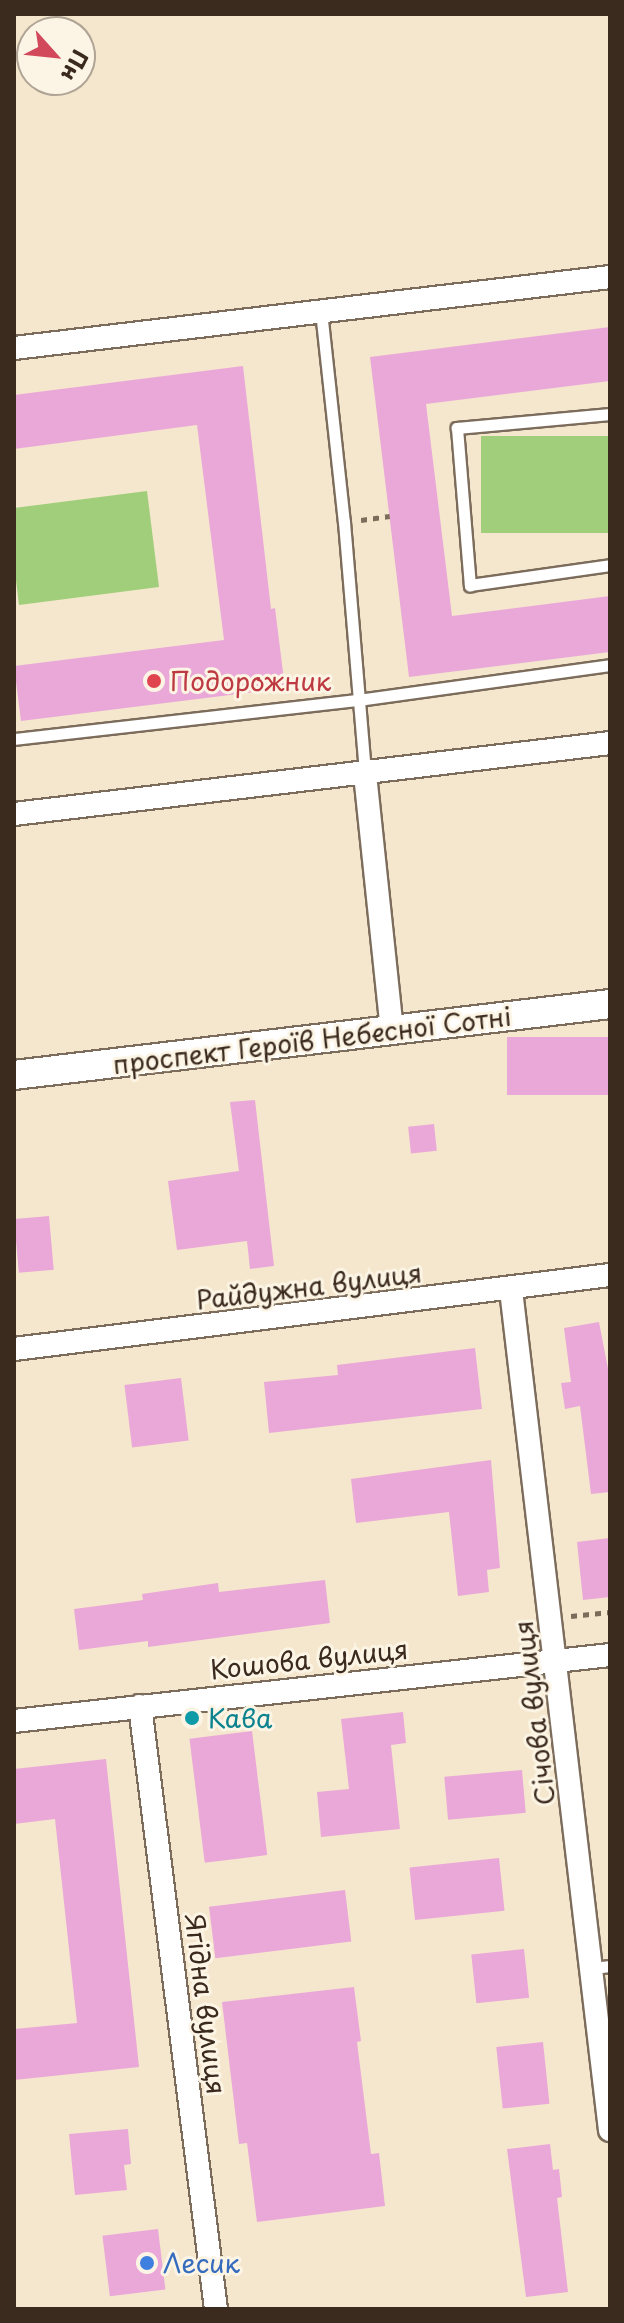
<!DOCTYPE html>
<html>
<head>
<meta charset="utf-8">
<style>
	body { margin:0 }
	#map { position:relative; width:624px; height:2323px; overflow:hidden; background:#f5e7cd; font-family:"Playpen Sans",sans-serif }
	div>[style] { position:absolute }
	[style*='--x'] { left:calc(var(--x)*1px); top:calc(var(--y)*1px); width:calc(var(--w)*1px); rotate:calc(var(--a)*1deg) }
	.green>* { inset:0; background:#a1ce7b; transform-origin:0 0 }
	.building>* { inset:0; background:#eaa8d8; transform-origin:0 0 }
	.path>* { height:5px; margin-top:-2.5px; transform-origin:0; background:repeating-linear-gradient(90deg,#7c6c5b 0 6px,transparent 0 12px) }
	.roads { filter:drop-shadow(2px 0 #7c6c5b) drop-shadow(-2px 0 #7c6c5b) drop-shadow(0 2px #7c6c5b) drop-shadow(0 -2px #7c6c5b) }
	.service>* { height:11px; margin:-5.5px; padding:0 5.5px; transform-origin:5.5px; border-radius:5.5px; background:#fff }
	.minor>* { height:22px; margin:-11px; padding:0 11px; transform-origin:11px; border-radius:11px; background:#fff }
	.tertiary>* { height:28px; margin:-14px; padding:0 14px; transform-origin:14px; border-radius:14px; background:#fff }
	.dots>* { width:22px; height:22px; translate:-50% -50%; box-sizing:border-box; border:4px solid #fcf5e5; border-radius:50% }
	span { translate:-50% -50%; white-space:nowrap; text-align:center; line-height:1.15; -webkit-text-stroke:6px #fcf5e5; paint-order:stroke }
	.health-label { font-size:26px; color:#be3a42 }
	.left { translate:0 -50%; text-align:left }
	.street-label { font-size:26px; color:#3b2a1e }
	.culture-label { font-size:26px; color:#0d838f }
	.shop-label { font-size:26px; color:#366cbe }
	.frame { position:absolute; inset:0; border:16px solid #3b2a1e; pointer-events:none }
	.north { position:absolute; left:16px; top:16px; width:80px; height:80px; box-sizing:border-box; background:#fcf5e5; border:2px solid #afa495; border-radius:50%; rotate:117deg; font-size:22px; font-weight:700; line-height:32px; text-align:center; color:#3b2a1e }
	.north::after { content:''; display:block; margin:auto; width:28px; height:36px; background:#d1495b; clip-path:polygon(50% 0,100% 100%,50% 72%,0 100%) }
</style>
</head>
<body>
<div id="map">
	<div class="green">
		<i style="left:610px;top:436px;width:97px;height:129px;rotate:90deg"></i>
		<i style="clip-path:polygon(147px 491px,159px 587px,19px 605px,14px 564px,14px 508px)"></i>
	</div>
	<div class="building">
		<i style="clip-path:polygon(610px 327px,610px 381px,426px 404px,452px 616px,610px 596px,610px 652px,409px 677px,370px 357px)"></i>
		<i style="clip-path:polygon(243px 366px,271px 609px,275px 608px,285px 688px,21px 721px,14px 666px,224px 640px,197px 425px,14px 449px,14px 395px)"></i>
		<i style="left:610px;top:1037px;width:58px;height:103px;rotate:90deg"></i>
		<i style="clip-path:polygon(255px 1100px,274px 1266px,250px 1269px,247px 1241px,177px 1250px,168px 1181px,239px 1171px,230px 1102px)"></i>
		<i style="left:434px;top:1124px;width:27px;height:26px;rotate:84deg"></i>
		<i style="left:49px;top:1216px;width:54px;height:35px;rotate:85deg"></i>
		<i style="clip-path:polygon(599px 1322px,610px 1379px,610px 1492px,591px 1494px,580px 1406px,565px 1409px,561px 1383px,571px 1382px,564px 1328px)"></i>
		<i style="clip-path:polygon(475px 1348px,482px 1409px,269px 1433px,264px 1382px,338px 1375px,337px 1365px)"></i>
		<i style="left:181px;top:1378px;width:63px;height:57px;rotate:83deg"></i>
		<i style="clip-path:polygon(491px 1460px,500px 1568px,487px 1570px,489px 1592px,458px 1596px,449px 1512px,356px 1523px,351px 1479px)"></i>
		<i style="clip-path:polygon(610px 1538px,610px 1597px,583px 1600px,577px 1542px)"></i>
		<i style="clip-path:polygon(325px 1580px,330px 1623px,148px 1647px,148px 1641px,79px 1650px,74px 1609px,143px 1600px,142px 1594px,218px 1583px,219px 1592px)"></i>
		<i style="clip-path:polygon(403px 1712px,406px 1743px,391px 1745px,400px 1829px,321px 1837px,317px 1792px,349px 1789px,341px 1719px)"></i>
		<i style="left:252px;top:1731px;width:125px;height:63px;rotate:83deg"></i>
		<i style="clip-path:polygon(106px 1759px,139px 2067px,14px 2080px,14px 2029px,77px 2023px,55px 1819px,14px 1824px,14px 1769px)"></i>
		<i style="left:522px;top:1770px;width:43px;height:78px;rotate:85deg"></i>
		<i style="left:499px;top:1858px;width:53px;height:90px;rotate:84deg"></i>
		<i style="left:345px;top:1890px;width:52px;height:137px;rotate:83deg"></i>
		<i style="left:524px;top:1949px;width:49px;height:53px;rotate:84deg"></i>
		<i style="clip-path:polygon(354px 1987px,361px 2041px,357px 2042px,371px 2154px,379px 2153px,385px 2206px,257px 2222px,247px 2143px,239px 2144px,222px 2002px)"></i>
		<i style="left:543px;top:2042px;width:62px;height:47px;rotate:84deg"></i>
		<i style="clip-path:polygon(128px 2129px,131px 2164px,124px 2165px,127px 2190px,75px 2195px,69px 2134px)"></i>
		<i style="clip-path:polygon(550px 2144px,553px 2170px,559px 2169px,562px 2197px,557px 2198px,568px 2292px,526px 2297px,507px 2149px)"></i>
		<i style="left:158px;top:2229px;width:61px;height:56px;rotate:83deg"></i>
	</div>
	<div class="path">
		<i style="--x:361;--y:520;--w:29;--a:-8"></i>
		<i style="--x:571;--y:1616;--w:39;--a:-6"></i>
	</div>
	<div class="roads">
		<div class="service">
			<i style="--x:321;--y:311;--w:212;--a:83.8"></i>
			<i style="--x:344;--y:522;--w:253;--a:85.2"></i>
			<i style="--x:610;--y:414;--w:154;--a:174.8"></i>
			<i style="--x:457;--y:428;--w:158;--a:85.3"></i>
			<i style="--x:470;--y:585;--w:141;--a:-8.1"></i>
			<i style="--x:14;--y:739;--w:346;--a:-6.5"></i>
			<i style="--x:358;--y:700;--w:254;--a:-7.9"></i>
			<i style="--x:593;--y:1968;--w:17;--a:-7"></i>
		</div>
		<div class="minor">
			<i style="--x:14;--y:348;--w:600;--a:-6.79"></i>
			<i style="--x:365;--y:774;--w:259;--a:84"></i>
			<i style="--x:14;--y:814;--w:600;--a:-6.79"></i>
			<i style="--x:511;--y:1290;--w:846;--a:83.28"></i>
			<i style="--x:14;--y:1349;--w:601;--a:-7.08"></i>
			<i style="--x:140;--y:1706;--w:608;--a:82.82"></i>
			<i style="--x:14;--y:1721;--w:600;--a:-6.32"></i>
		</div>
		<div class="tertiary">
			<i style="--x:14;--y:1075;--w:600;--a:-6.79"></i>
		</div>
	</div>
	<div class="dots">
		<i style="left:154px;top:681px;background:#e0444e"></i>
		<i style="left:192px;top:1718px;background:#0f9aa8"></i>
		<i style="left:147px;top:2263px;background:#3f7fe0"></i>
	</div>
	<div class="health-label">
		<span class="left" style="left:170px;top:681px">Подорожник</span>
	</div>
	<div class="street-label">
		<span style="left:312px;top:1040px;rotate:-7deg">проспект Героїв Небесної Сотні</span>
		<span style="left:309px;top:1286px;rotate:-7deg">Райдужна вулиця</span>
		<span style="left:309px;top:1659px;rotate:-6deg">Кошова вулиця</span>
		<span style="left:534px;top:1713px;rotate:-97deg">Січова вулиця</span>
		<span style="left:206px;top:2004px;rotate:83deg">Ягідна вулиця</span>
	</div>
	<div class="culture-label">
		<span class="left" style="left:208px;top:1718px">Кава</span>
	</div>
	<div class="shop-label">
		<span class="left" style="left:163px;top:2263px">Лесик</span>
	</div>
	<div class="frame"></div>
	<div class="north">Пн</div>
</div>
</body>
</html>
